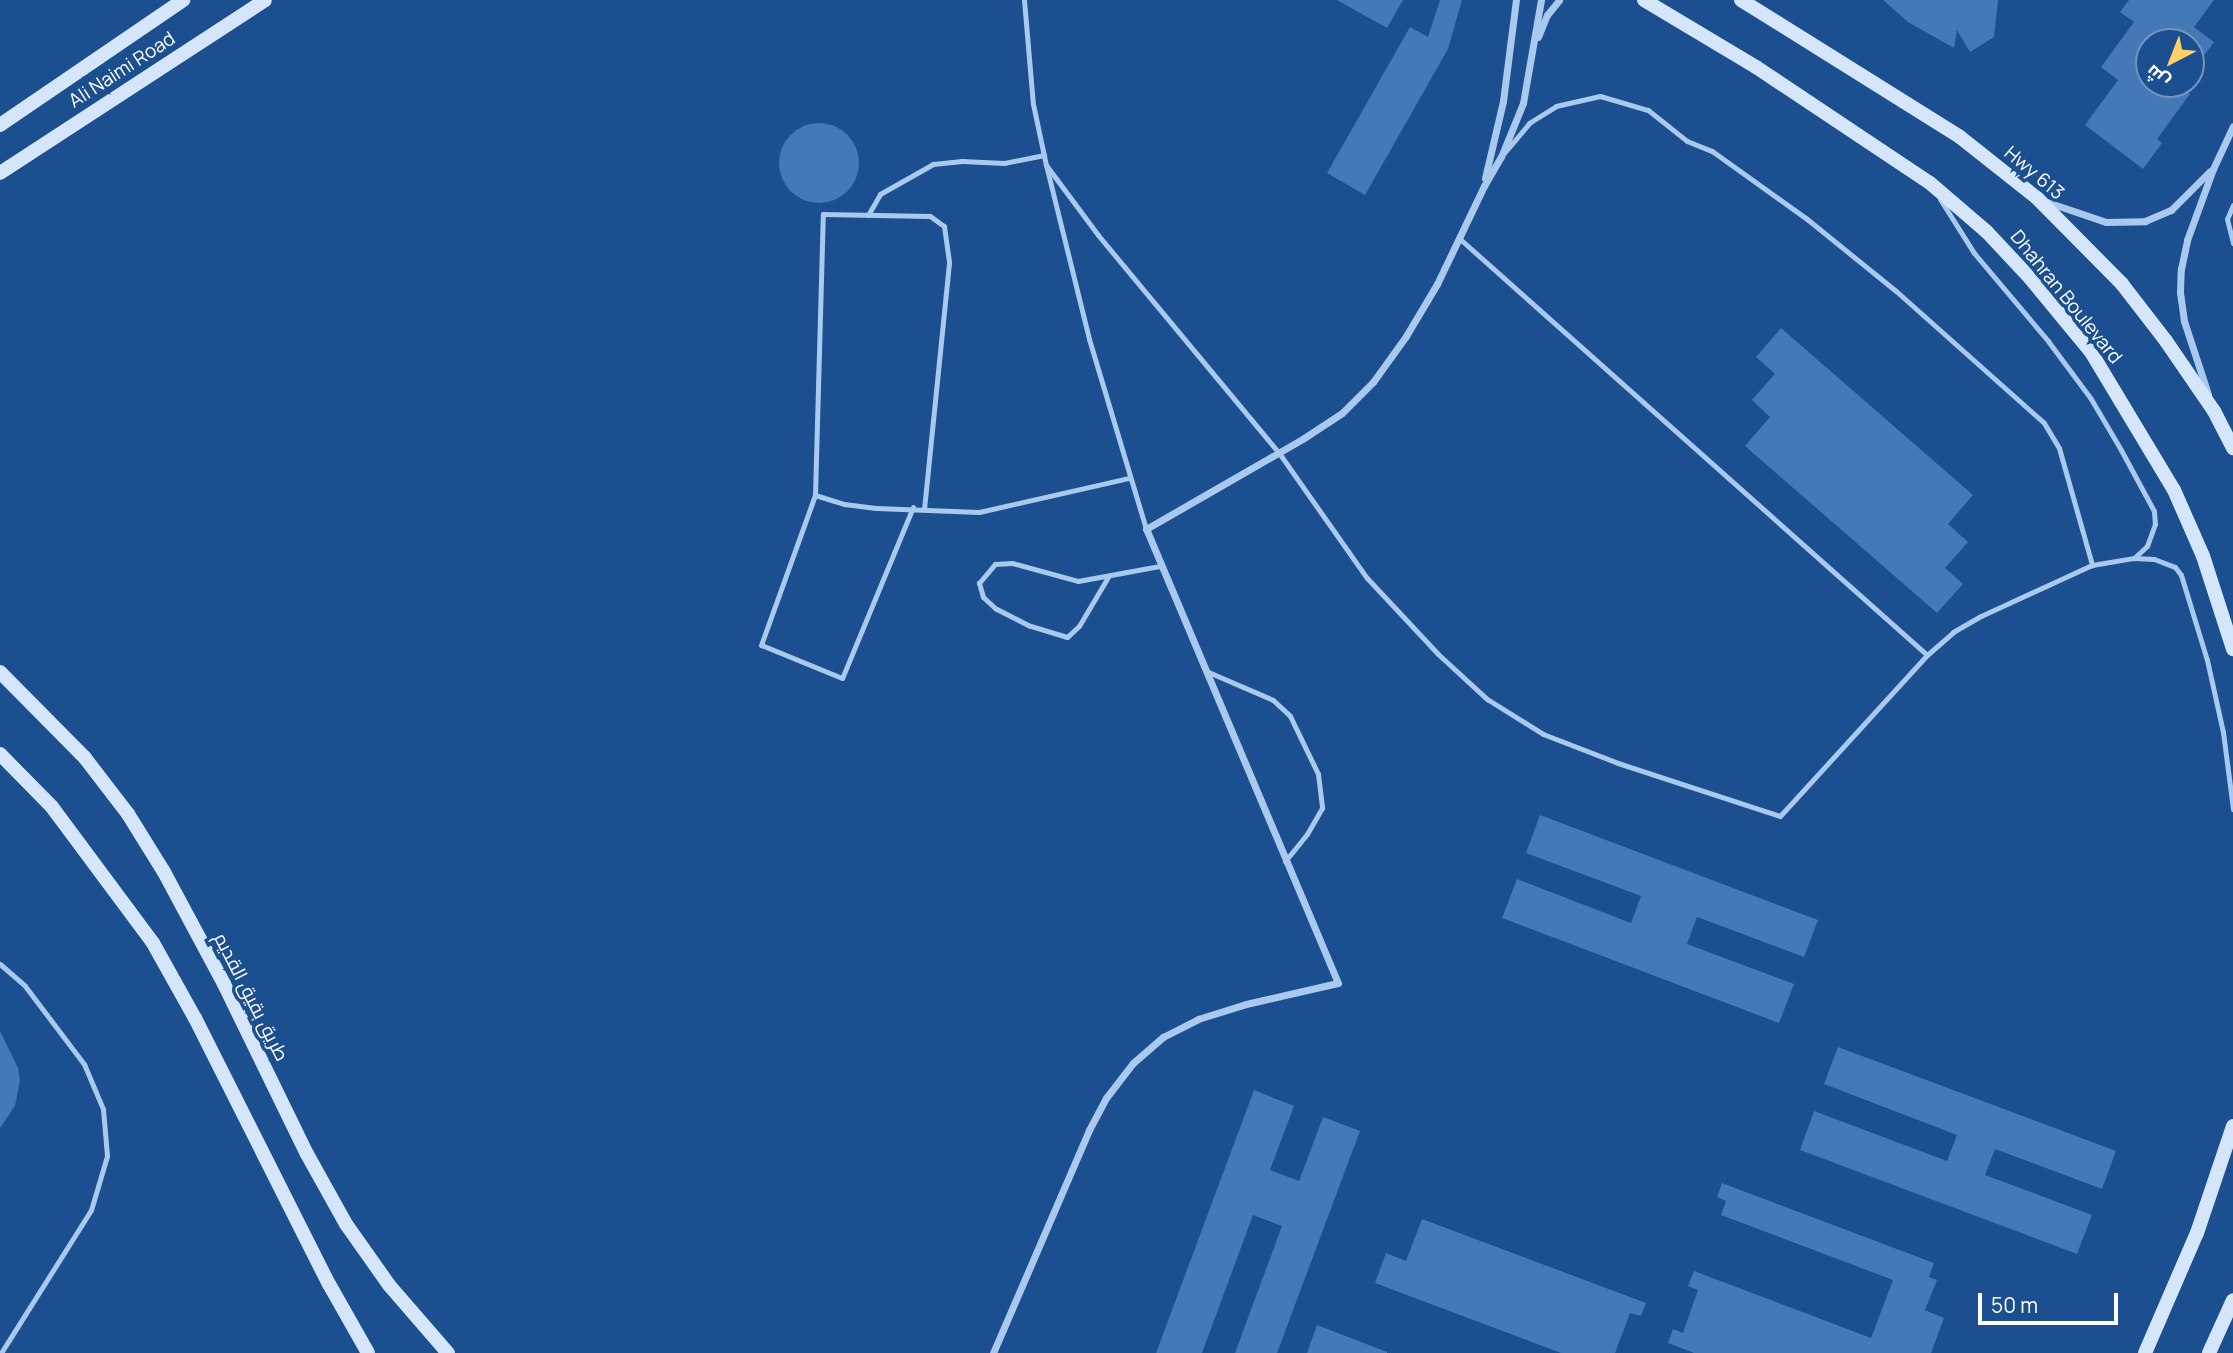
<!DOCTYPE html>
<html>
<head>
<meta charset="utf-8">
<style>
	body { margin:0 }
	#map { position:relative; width:2233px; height:1353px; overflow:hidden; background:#1b4f8f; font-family:Manrope,Cairo,sans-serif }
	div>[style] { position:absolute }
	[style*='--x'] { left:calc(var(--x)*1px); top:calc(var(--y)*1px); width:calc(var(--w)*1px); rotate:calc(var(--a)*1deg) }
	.building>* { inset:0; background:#4478b7 }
	.round { border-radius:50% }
	.service>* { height:5px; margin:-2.5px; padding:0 2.5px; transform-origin:2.5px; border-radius:2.5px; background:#a9c9ee }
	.minor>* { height:7px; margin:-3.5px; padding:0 3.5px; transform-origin:3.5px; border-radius:3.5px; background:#a9c9ee }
	.secondary>* { height:14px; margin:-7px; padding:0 7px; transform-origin:7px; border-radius:7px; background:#d6e6fa }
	span { translate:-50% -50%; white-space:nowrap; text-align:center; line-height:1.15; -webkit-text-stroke:7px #1b4f8f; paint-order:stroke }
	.street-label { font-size:19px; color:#fff }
	.north { position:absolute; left:2135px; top:28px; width:70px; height:70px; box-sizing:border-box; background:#1b4f8f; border:2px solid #7695bc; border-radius:50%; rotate:222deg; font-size:19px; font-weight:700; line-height:28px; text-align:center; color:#fff }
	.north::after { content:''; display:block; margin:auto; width:24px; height:32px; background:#ffd166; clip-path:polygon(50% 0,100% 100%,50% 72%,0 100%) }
	.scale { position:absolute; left:1978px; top:1293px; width:140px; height:32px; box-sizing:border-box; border:4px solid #fff; border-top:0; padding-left:9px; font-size:21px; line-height:24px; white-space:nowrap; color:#fff; -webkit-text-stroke:5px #1b4f8f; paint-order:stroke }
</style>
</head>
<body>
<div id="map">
	<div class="building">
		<i style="clip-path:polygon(1337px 0,1403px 0,1387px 28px)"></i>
		<i style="clip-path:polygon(1440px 0,1462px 0,1448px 49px,1365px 195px,1327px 173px,1410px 27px,1428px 37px)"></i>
		<i style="clip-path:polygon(1883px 0,1998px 0,1994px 37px,1970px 52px,1957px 30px,1954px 48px,1908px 22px)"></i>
		<i style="clip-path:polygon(2129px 0,2214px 0,2194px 27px,2214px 42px,2191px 73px,2191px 42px,2149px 42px,2149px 84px,2177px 84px,2190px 94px,2157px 139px,2162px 143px,2143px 169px,2085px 125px,2118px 80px,2101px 67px,2134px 22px,2120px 12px)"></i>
		<i class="round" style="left:779px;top:123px;width:80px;height:80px"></i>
		<i style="clip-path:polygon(1781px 328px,1973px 495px,1948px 524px,1968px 542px,1945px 568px,1963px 584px,1937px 613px,1745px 446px,1770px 417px,1752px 400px,1775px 374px,1756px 357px)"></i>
		<i style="clip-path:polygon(1540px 815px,1818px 920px,1804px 957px,1697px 917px,1687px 944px,1794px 984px,1779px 1023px,1502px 918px,1517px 879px,1631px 923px,1641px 896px,1526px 853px)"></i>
		<i style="clip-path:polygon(0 1031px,18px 1068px,20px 1080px,15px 1106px,0 1128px)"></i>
		<i style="clip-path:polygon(1838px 1047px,2116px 1151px,2102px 1189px,1995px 1149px,1985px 1175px,2092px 1215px,2077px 1254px,1800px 1150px,1814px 1111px,1947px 1161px,1957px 1135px,1824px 1084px)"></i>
		<i style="clip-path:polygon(1254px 1090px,1294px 1106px,1270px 1170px,1299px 1181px,1323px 1117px,1360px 1131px,1277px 1353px,1235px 1353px,1282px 1226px,1253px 1215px,1202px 1353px,1156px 1353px)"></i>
		<i style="clip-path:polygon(1722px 1183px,1934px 1263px,1929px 1277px,1937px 1280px,1925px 1310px,1944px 1318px,1931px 1353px,1694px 1353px,1668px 1343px,1673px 1329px,1683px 1333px,1698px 1290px,1688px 1286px,1694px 1271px,1871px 1338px,1893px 1280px,1721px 1215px,1726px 1201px,1717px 1197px)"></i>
		<i style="clip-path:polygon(1422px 1219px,1646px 1303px,1641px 1316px,1630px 1313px,1615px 1353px,1561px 1353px,1375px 1283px,1386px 1253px,1406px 1261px)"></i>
		<i style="clip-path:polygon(1317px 1325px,1387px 1352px,1387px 1353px,1307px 1353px)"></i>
	</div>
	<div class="service">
		<i style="--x:1024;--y:0;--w:104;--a:85.1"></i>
		<i style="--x:1033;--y:104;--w:62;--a:78"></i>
		<i style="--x:1046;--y:165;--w:179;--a:76.1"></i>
		<i style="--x:1089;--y:339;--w:198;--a:73.3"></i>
		<i style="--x:1505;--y:152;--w:38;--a:-50"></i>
		<i style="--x:1529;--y:123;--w:32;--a:-32"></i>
		<i style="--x:1556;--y:106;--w:45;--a:-12.8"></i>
		<i style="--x:1600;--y:96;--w:50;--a:16.3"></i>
		<i style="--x:1648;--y:110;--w:50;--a:38.5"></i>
		<i style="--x:1687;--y:141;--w:27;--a:22"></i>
		<i style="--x:1712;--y:151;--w:117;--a:35.6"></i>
		<i style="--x:1807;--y:219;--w:114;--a:39"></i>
		<i style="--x:1896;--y:291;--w:198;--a:41.7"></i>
		<i style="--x:2044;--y:423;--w:29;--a:59"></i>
		<i style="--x:2059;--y:448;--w:122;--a:74.2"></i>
		<i style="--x:1046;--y:165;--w:87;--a:53.4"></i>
		<i style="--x:1098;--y:235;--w:283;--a:50.3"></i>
		<i style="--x:1279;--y:453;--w:153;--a:54.9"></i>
		<i style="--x:1367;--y:578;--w:104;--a:46.9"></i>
		<i style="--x:1438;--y:654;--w:67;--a:42.6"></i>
		<i style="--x:1487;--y:699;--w:66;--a:32"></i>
		<i style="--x:1543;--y:734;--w:80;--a:21.1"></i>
		<i style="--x:1618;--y:763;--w:170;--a:18.1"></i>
		<i style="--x:1780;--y:816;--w:218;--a:-47.6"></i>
		<i style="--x:1927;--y:655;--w:35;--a:-41"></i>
		<i style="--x:1953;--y:632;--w:32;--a:-30"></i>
		<i style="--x:1981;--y:616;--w:122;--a:-24.7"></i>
		<i style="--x:2092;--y:565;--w:43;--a:-9.5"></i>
		<i style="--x:2134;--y:558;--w:20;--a:3"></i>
		<i style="--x:2154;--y:559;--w:22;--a:21"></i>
		<i style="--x:2175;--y:567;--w:10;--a:53"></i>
		<i style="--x:2181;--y:575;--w:89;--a:73"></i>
		<i style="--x:2207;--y:660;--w:74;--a:77.5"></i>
		<i style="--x:2223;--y:732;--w:78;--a:82.6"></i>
		<i style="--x:1940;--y:199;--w:64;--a:57.8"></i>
		<i style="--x:1974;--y:253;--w:115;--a:49.9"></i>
		<i style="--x:2048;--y:341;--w:72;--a:53.4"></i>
		<i style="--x:2091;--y:399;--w:59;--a:59.5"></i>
		<i style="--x:2121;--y:450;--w:69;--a:61.6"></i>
		<i style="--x:2154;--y:511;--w:13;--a:86"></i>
		<i style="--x:2155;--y:524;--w:23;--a:110"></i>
		<i style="--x:2147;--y:546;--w:18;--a:137"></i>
		<i style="--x:2233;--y:205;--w:15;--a:113"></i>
		<i style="--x:2227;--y:219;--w:25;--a:76"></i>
		<i style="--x:868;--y:215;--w:24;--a:-60"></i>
		<i style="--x:880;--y:194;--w:61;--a:-29.5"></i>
		<i style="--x:933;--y:164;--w:29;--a:-6"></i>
		<i style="--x:962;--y:161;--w:42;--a:2.7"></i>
		<i style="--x:1004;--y:163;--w:41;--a:-11.3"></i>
		<i style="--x:1460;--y:239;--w:625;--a:41.69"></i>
		<i style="--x:815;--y:495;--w:30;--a:17"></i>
		<i style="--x:844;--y:504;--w:32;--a:7"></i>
		<i style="--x:876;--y:508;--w:103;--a:2.2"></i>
		<i style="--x:979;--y:512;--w:154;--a:-12.8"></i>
		<i style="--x:913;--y:507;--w:185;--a:112.5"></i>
		<i style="--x:842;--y:678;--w:87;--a:-157.8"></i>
		<i style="--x:761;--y:645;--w:159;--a:-70.2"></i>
		<i style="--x:815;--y:495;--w:281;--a:-88.4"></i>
		<i style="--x:823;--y:214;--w:107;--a:1.1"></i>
		<i style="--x:930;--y:216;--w:17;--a:36"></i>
		<i style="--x:944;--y:226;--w:37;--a:82"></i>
		<i style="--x:949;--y:263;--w:246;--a:95.8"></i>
		<i style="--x:1108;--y:577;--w:57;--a:120.6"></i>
		<i style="--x:1079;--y:626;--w:16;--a:137"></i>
		<i style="--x:1067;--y:637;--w:39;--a:-163"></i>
		<i style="--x:1030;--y:626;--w:38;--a:-153"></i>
		<i style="--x:996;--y:609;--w:18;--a:-137"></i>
		<i style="--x:983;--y:597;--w:15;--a:-106"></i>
		<i style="--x:979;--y:583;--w:25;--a:-50"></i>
		<i style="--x:995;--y:564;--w:17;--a:-3"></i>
		<i style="--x:1012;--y:563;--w:68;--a:15.3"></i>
		<i style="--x:1078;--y:581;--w:83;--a:-10.4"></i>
		<i style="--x:1206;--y:671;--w:73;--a:23.4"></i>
		<i style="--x:1273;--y:700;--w:23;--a:43"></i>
		<i style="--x:1290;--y:716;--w:64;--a:64.2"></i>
		<i style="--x:1318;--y:774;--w:34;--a:83"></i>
		<i style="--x:1322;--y:808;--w:30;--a:120"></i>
		<i style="--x:1307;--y:834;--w:35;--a:129"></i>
		<i style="--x:0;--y:964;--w:33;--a:41"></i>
		<i style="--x:25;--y:986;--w:98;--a:52.9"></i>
		<i style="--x:84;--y:1064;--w:49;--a:67.1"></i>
		<i style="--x:103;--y:1109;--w:47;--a:85.1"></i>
		<i style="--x:107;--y:1156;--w:56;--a:106.5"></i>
		<i style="--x:91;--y:1210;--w:169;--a:122.2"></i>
	</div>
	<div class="minor">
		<i style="--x:1538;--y:37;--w:24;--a:-68"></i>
		<i style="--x:1547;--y:15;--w:19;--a:-51"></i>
		<i style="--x:1485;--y:178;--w:79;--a:-76.8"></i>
		<i style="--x:1503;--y:101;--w:102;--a:-82.7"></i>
		<i style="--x:2044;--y:201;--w:65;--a:18.7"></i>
		<i style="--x:2106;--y:222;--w:39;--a:-1"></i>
		<i style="--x:2145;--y:221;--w:28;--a:-23"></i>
		<i style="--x:2171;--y:210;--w:55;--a:-45"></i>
		<i style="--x:2208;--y:394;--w:77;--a:-108.2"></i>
		<i style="--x:2184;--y:321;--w:29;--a:-98"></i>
		<i style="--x:2180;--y:292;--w:23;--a:-88"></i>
		<i style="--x:2181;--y:269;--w:30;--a:-78"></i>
		<i style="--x:2187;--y:240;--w:76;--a:-69.9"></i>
		<i style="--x:2213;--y:169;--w:47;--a:-65.1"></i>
		<i style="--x:993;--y:1353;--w:243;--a:-66.7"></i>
		<i style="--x:1089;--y:1130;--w:36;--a:-62"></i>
		<i style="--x:1106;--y:1098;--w:44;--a:-52.4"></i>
		<i style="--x:1133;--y:1063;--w:40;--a:-41"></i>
		<i style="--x:1163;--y:1037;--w:39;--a:-27"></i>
		<i style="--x:1198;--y:1019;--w:50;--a:-17.4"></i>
		<i style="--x:1246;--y:1004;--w:94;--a:-12.9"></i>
		<i style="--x:1338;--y:983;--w:493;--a:-112.9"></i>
		<i style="--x:1146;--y:529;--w:182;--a:-29.9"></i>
		<i style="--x:1304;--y:438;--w:45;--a:-33.3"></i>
		<i style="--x:1342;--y:413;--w:44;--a:-45"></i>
		<i style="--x:1373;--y:382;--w:57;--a:-54.3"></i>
		<i style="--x:1406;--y:336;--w:61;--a:-59.2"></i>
		<i style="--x:1437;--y:284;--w:109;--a:-64.4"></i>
		<i style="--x:1484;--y:186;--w:34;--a:-60"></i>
		<i style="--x:1501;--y:157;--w:58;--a:-67.8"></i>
		<i style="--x:1523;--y:103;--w:105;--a:-80.1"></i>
	</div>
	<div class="secondary">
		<i style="--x:1644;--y:0;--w:131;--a:30.9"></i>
		<i style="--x:1756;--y:67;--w:209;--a:33.7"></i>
		<i style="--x:1930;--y:183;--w:75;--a:40.7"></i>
		<i style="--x:1987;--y:232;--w:63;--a:46.9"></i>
		<i style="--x:2030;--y:278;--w:96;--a:50.5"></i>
		<i style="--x:2091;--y:352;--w:161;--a:59"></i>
		<i style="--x:2174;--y:490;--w:72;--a:66.3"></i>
		<i style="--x:2203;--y:556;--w:98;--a:72.1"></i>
		<i style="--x:1741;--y:0;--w:258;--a:32"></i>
		<i style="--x:1960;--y:137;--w:98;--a:38.4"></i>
		<i style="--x:2037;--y:198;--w:121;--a:45.3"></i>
		<i style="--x:2122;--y:284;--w:72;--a:52.3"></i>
		<i style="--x:2166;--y:341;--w:85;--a:55.6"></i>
		<i style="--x:2214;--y:411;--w:42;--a:62.8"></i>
		<i style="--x:0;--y:125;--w:222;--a:-34.3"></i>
		<i style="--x:0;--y:173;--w:316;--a:-33.1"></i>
		<i style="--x:0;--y:672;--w:121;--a:45.3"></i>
		<i style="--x:85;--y:758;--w:71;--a:52.5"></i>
		<i style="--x:128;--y:814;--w:68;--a:58.2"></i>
		<i style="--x:164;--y:872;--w:127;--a:61.8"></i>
		<i style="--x:224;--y:984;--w:189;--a:64"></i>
		<i style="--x:307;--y:1154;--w:80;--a:60.9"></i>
		<i style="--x:346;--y:1224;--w:75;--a:54.8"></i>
		<i style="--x:389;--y:1285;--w:90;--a:49.1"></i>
		<i style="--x:0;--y:754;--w:74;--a:45.5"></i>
		<i style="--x:52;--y:807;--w:169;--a:53.4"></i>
		<i style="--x:153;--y:943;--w:86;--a:60.8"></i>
		<i style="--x:195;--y:1018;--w:298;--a:63.3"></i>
		<i style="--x:329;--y:1284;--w:79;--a:60.5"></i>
		<i style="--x:2145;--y:1353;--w:131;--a:-66.6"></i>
		<i style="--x:2197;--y:1233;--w:113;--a:-71.4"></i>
		<i style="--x:2209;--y:1353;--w:58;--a:-65.6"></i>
	</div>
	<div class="street-label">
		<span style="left:122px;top:70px;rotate:-33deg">Ali Naimi Road</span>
		<span style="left:2034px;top:173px;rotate:40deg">Hwy 613</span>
		<span style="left:2066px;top:297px;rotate:51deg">Dhahran Boulevard</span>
		<span style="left:251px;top:997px;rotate:63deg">طريق بقيق القديم</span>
	</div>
	<div class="north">ش</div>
	<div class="scale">50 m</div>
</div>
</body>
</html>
